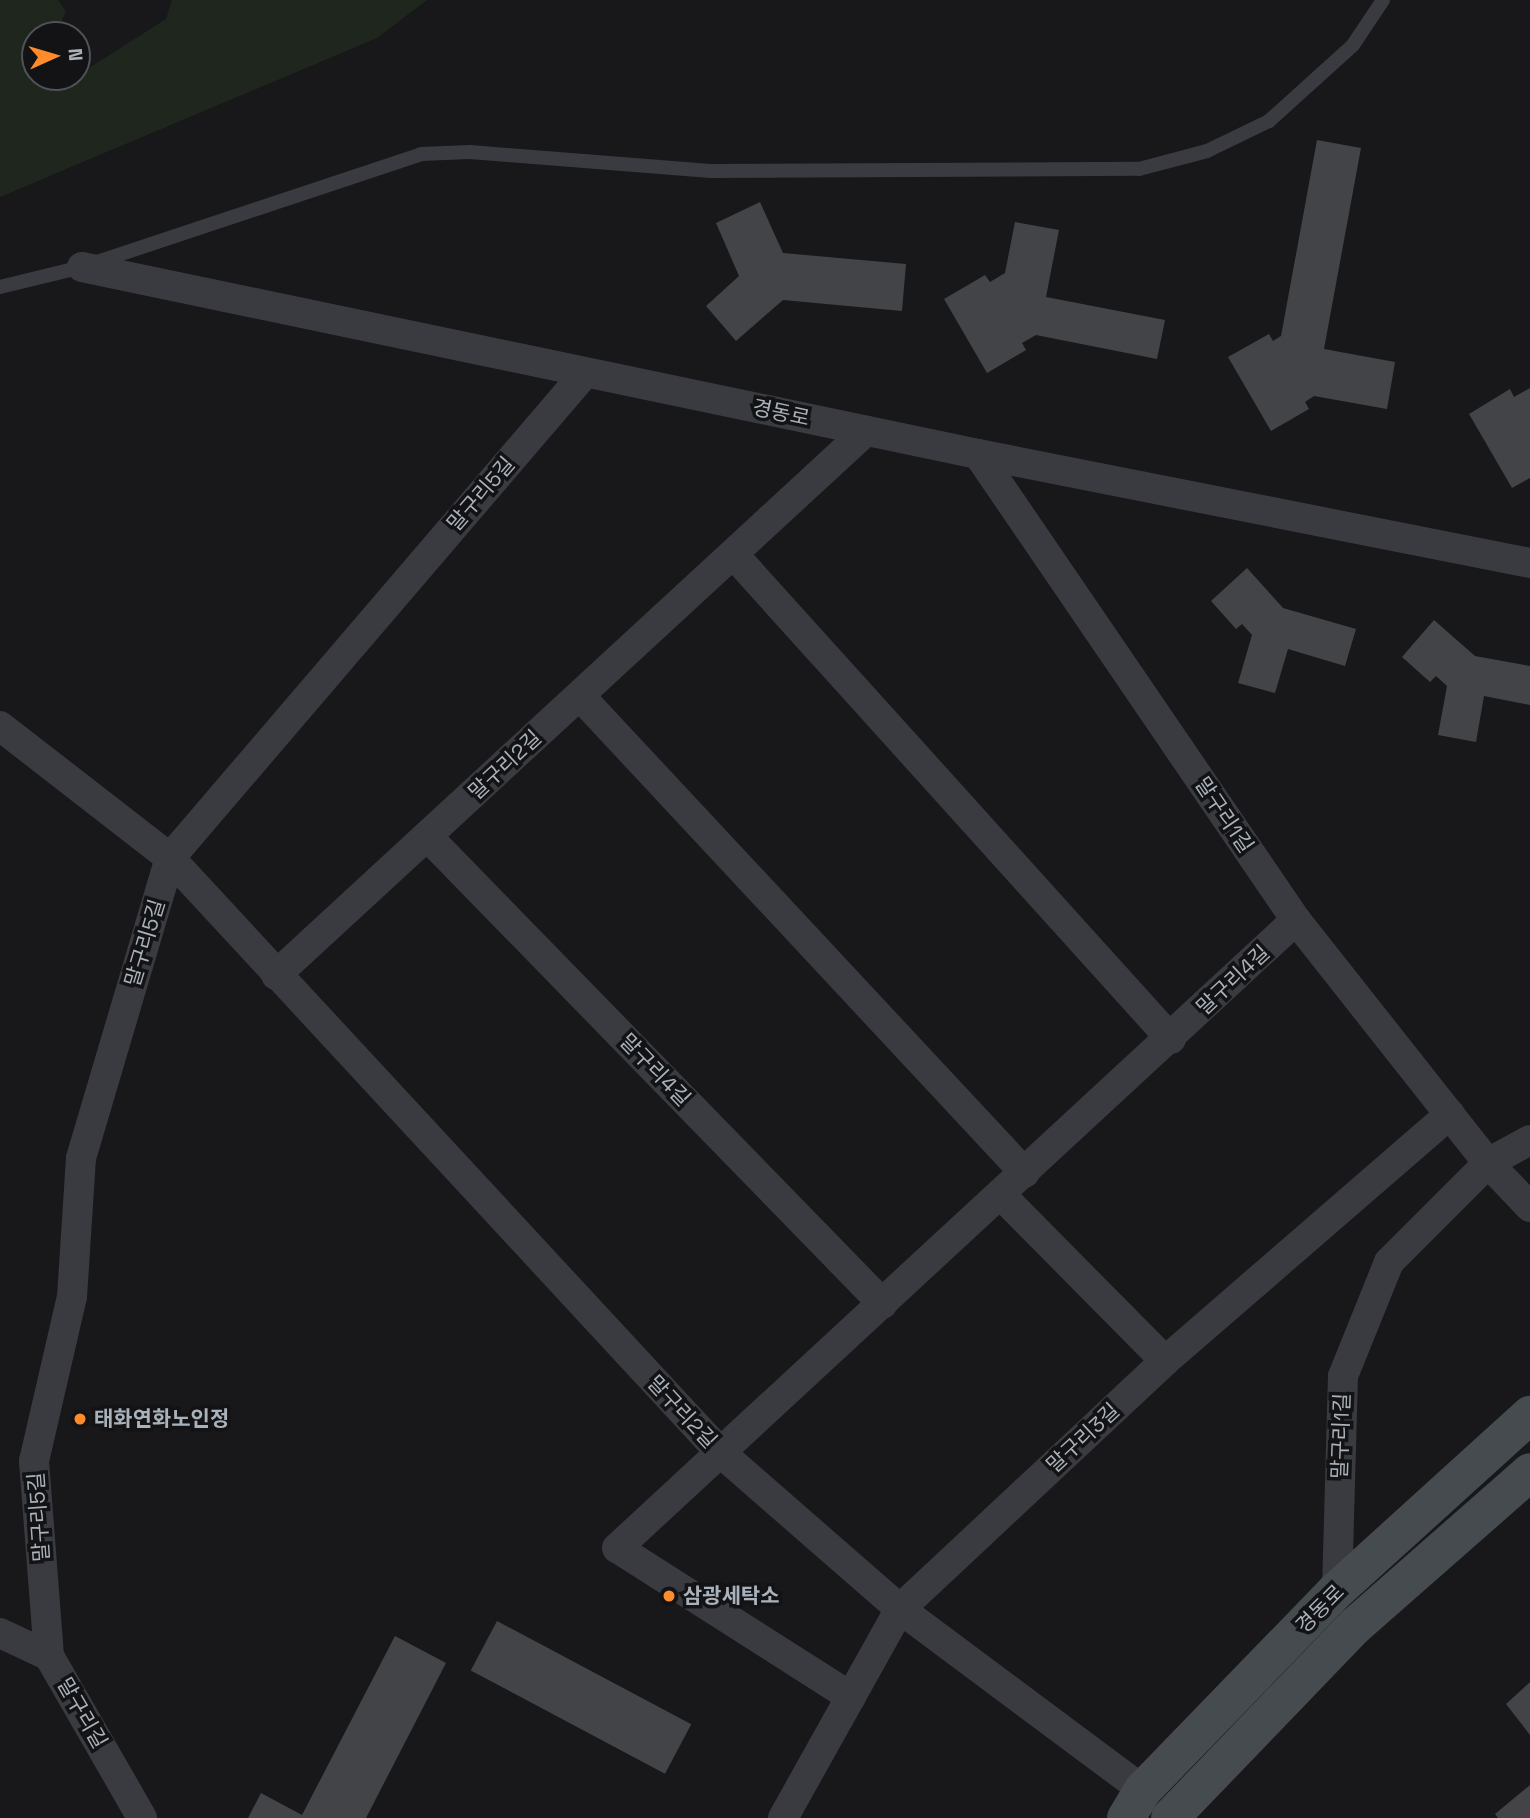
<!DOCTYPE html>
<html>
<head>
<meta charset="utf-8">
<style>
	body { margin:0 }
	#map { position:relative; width:1530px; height:1818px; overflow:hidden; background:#18181a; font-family:"Space Grotesk","Noto Sans KR",sans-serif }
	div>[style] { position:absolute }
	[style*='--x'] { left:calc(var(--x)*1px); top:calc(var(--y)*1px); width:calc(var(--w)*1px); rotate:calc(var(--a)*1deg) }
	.green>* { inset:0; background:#1e261d }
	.building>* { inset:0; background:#424447; transform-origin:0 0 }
	.lane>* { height:14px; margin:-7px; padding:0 7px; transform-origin:7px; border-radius:7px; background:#393b40 }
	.street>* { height:30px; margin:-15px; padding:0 15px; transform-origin:15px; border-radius:15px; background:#393b40 }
	.secondary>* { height:38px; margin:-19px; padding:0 19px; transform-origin:19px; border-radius:19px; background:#464b50 }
	.dots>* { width:19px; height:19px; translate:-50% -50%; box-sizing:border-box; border:4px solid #131315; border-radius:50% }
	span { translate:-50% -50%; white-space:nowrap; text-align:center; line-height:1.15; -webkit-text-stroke:7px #131315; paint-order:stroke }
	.street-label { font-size:21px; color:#a9b2bb }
	.poi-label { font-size:21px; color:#a9b2bb; font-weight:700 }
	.left { translate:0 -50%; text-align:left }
	.north { position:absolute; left:21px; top:21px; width:70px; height:70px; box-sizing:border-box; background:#131315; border:2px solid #4f5357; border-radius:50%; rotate:86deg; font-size:19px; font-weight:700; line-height:28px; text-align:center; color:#a9b2bb }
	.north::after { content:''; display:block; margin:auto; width:24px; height:32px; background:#fe8c2c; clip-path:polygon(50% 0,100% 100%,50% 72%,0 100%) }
</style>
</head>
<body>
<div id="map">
	<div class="green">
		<i style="clip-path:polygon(0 0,58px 0,66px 12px,54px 35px,35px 35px,35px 77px,45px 77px,56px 89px,166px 19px,172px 0,427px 0,377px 38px,0 197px)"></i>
	</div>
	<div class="building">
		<i style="clip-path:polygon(1317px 140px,1361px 148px,1324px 349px,1395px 362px,1387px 409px,1314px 396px,1305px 402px,1309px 409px,1271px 431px,1228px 357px,1269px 334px,1273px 341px,1281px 336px)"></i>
		<i style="clip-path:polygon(760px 202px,783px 253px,906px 264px,902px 311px,783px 300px,736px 341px,706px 306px,739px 276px,716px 223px)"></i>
		<i style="clip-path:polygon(1015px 222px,1059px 230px,1046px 297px,1165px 320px,1157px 359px,1036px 335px,1022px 343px,1026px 350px,987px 373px,944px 299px,985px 275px,990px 282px,1005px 273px)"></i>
		<i style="clip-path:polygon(1530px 388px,1530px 478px,1512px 488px,1469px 414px,1510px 389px,1514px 397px)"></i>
		<i style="clip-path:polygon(1247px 568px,1283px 608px,1356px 629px,1345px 666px,1288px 649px,1275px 693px,1238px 683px,1252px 635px,1242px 624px,1236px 629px,1211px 601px)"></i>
		<i style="clip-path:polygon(1434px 620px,1475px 656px,1530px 666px,1530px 705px,1484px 696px,1476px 742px,1438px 735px,1447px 686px,1436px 676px,1430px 682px,1402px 657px)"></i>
		<i style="left:497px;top:1621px;width:220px;height:56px;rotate:28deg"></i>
		<i style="clip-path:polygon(395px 1636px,446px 1663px,366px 1818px,248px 1818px,261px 1793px,302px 1815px)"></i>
		<i style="clip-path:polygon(1530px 1682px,1530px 1735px,1506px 1704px)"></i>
		<i style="clip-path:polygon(1530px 1785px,1530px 1818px,1498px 1818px,1495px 1814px)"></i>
	</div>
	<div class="lane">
		<i style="--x:0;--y:287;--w:84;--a:-13.7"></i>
		<i style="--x:82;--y:267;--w:357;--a:-18.4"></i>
		<i style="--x:421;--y:154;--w:49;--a:-2.3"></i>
		<i style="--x:470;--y:152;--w:241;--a:4.5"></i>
		<i style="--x:710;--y:171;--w:429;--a:-0.3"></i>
		<i style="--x:1139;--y:169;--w:70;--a:-14.8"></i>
		<i style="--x:1207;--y:151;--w:69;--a:-25.8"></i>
		<i style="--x:1269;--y:121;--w:113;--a:-42.1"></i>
		<i style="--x:1353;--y:45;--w:54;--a:-56.3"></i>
	</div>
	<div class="street">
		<i style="--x:82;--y:267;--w:915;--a:11.79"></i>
		<i style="--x:978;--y:454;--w:563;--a:11.17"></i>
		<i style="--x:978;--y:454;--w:564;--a:55.69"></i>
		<i style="--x:1296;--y:920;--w:310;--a:51.7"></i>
		<i style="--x:1488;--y:1163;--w:61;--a:46.3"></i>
		<i style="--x:734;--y:555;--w:652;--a:47.92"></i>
		<i style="--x:580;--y:696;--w:652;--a:46.99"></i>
		<i style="--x:0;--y:726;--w:215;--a:37.8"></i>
		<i style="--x:170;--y:858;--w:811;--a:47.2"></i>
		<i style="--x:721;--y:1453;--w:237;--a:41.1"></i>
		<i style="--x:900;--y:1609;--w:303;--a:36.7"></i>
		<i style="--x:427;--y:836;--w:653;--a:45.74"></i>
		<i style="--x:276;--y:975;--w:803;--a:-42.68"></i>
		<i style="--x:1001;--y:1195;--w:233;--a:45.3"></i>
		<i style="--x:1337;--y:1590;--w:214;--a:-88.4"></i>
		<i style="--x:1343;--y:1376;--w:123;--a:-68"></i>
		<i style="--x:1389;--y:1262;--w:140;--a:-45"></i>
		<i style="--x:1488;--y:1163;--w:48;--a:-28.7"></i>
		<i style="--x:0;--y:1633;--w:54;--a:25.1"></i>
		<i style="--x:49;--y:1656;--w:187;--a:60.1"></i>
		<i style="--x:49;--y:1656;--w:196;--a:-94.4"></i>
		<i style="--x:34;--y:1461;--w:168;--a:-77"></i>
		<i style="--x:72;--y:1297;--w:139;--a:-86.3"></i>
		<i style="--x:81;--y:1158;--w:313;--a:-73.5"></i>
		<i style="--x:170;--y:858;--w:638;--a:-49.45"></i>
		<i style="--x:851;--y:1697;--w:277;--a:-147.5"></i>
		<i style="--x:617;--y:1548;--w:925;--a:-42.77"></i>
		<i style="--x:783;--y:1818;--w:240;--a:-60.8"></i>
		<i style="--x:900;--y:1609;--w:363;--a:-43.1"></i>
		<i style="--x:1165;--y:1361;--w:377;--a:-40.9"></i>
	</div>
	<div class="secondary">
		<i style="--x:1126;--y:1818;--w:33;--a:-59"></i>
		<i style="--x:1143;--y:1790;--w:279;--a:-45.9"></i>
		<i style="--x:1337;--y:1590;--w:261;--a:-42.2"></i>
		<i style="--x:1170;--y:1818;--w:267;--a:-46.1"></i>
		<i style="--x:1355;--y:1626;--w:233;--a:-41.3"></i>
	</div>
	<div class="dots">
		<i style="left:80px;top:1419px;background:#fe8c2c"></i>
		<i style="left:669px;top:1596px;background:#fe8c2c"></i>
	</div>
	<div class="street-label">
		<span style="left:781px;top:413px;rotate:12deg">경동로</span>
		<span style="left:481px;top:494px;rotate:-49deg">말구리5길</span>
		<span style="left:505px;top:765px;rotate:-43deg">말구리2길</span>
		<span style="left:1224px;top:815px;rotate:56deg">말구리1길</span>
		<span style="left:145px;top:943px;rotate:-73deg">말구리5길</span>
		<span style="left:1233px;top:980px;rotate:-43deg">말구리4길</span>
		<span style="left:655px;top:1070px;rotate:46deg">말구리4길</span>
		<span style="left:682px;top:1412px;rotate:47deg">말구리2길</span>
		<span style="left:1341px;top:1436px;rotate:-88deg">말구리1길</span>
		<span style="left:1083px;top:1438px;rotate:-43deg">말구리3길</span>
		<span style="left:39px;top:1517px;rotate:-94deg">말구리5길</span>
		<span style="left:1320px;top:1609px;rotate:-45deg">경동로</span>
		<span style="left:82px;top:1713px;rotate:60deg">말구리길</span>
	</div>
	<div class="poi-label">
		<span class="left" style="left:94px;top:1419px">태화연화노인정</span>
		<span class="left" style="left:683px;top:1596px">삼광세탁소</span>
	</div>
	<div class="north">N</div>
</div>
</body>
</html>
